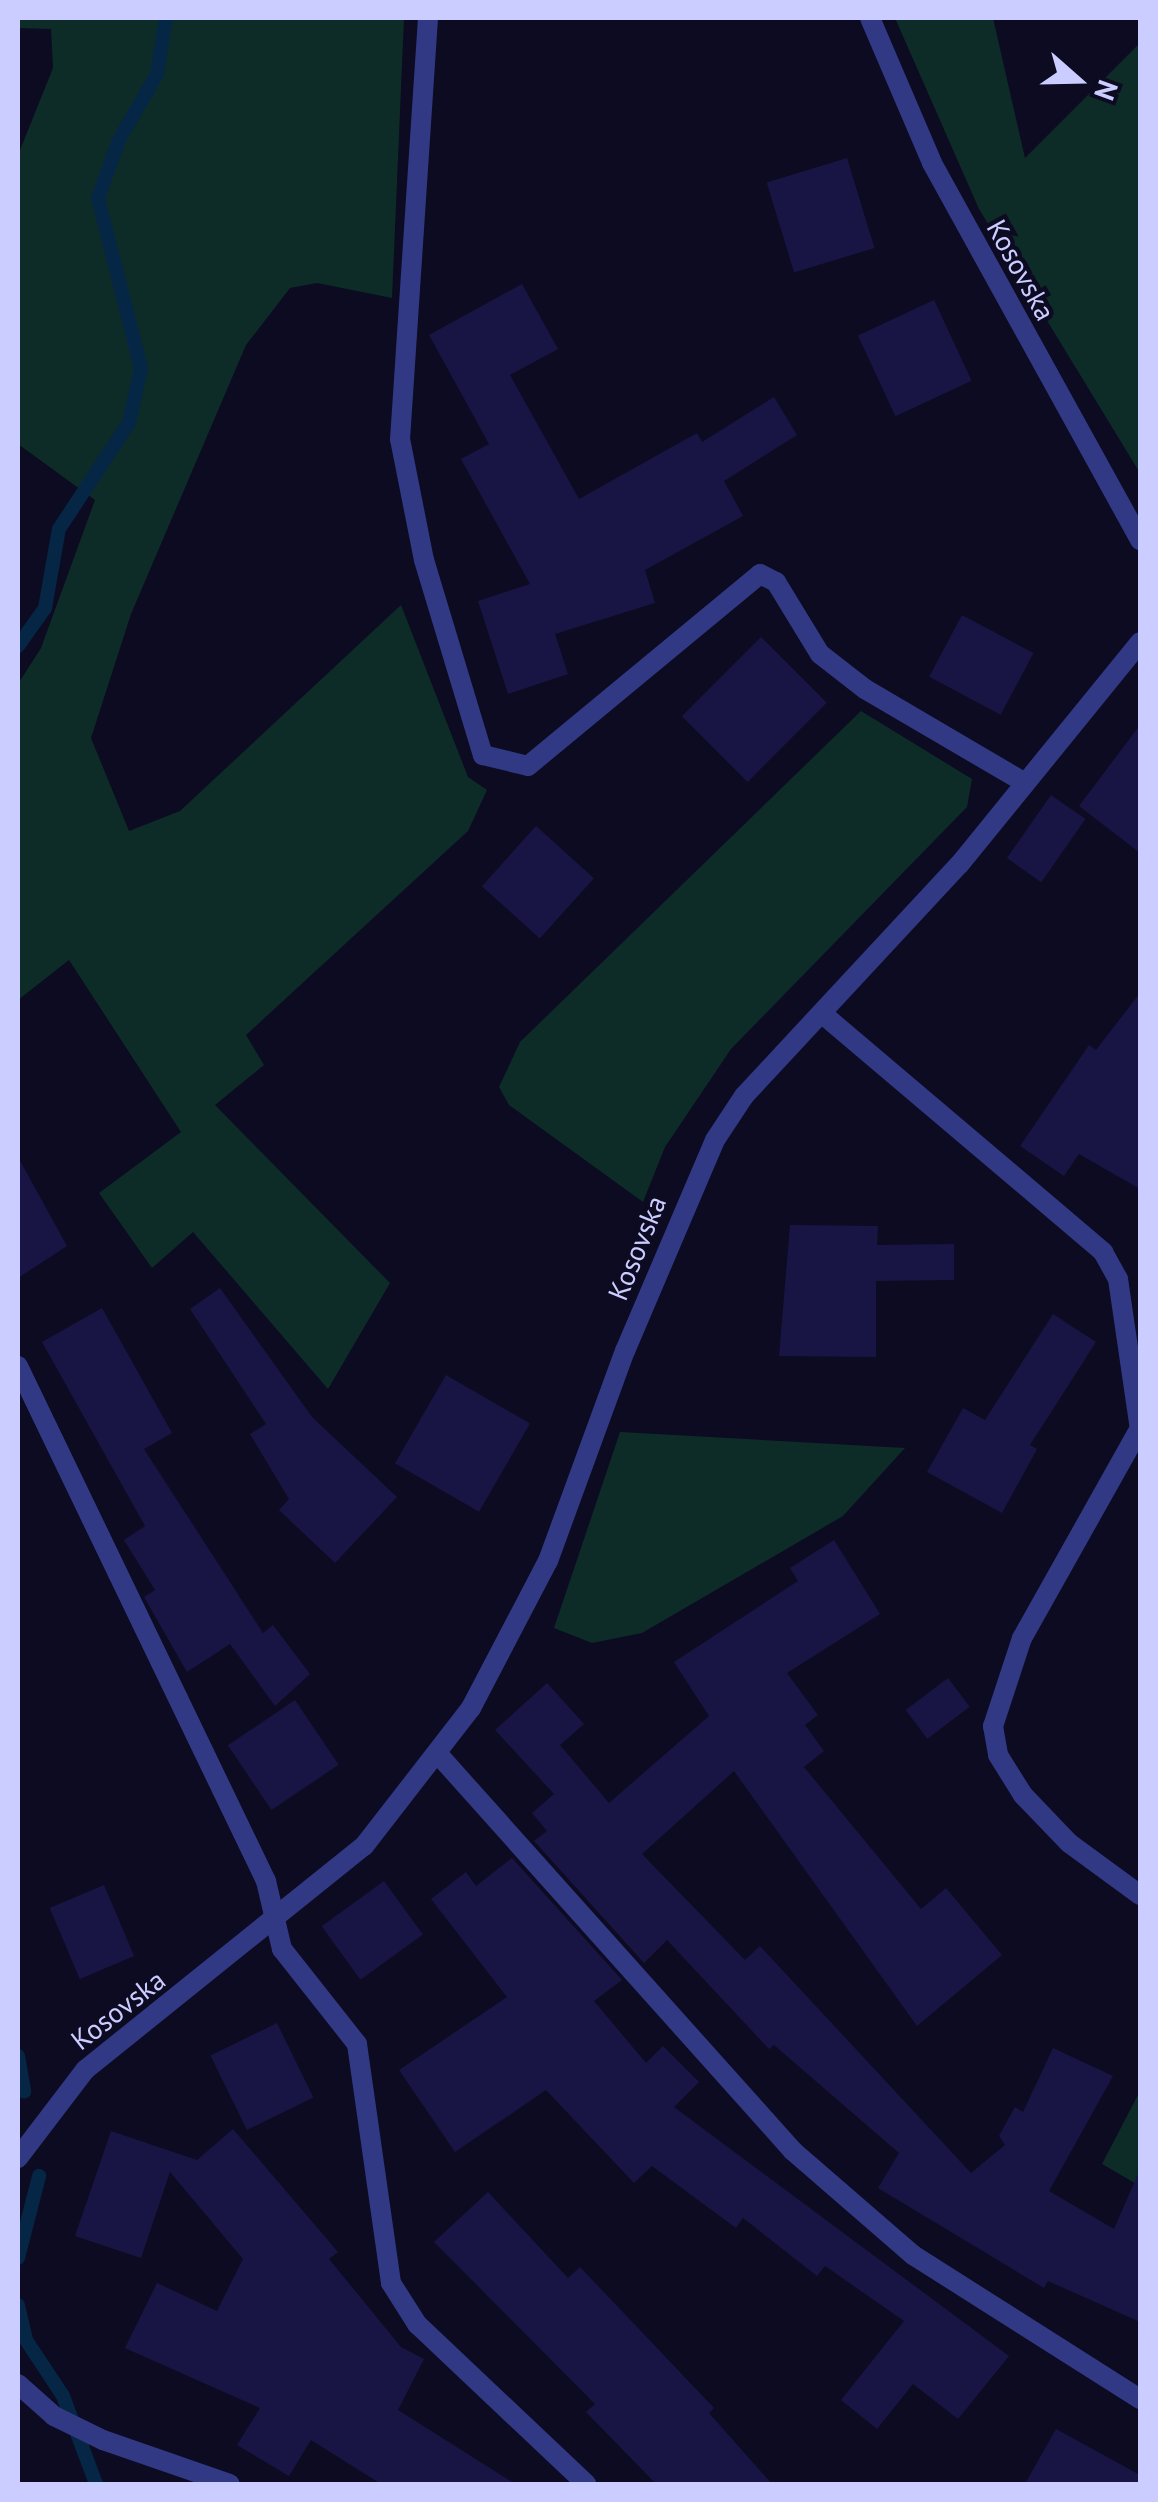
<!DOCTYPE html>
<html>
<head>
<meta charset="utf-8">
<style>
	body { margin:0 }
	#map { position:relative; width:1158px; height:2502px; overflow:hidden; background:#0c0b21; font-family:"PT Sans",sans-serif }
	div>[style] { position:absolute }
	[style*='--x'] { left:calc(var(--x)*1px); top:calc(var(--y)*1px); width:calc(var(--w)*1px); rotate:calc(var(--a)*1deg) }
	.green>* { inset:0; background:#0d2c27 }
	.stream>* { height:14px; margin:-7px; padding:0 7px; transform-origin:7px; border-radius:7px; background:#062645 }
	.building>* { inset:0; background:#181544; transform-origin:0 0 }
	.street>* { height:20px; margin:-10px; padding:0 10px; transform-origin:10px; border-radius:10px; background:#313985 }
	span { translate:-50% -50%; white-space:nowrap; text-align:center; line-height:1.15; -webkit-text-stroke:9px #0c0b21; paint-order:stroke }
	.street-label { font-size:28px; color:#cbccff }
	.frame { position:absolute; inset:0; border:20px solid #cbccff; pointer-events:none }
	.north { position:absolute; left:1028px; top:30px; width:100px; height:100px; -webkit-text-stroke:8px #0c0b21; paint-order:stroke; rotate:110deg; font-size:28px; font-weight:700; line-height:40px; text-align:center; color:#cbccff }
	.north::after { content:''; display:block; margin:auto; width:35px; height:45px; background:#cbccff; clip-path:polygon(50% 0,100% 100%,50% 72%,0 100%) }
</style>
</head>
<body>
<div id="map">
	<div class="green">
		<i style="clip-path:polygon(18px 18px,404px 18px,392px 298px,317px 283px,290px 288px,246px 345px,131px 614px,91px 738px,129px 831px,180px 811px,401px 605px,468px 777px,487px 790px,468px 831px,246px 1035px,264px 1065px,215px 1105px,390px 1283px,328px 1389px,193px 1232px,152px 1268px,99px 1193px,181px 1132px,69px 960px,18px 1000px,18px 684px,41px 648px,95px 500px,18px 444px,18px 155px,53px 68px,51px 29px,18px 28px)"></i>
		<i style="clip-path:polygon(895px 18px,993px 18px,1025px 158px,1140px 43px,1140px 473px,979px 209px)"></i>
		<i style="clip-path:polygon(861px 711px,972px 779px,967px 807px,731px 1049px,665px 1147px,643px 1202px,509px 1105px,499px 1087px,520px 1042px)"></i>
		<i style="clip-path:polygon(620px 1432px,905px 1448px,843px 1516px,642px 1633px,592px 1643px,554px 1628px)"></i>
		<i style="clip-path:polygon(1140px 2091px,1140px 2186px,1102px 2164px)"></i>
	</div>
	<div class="stream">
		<i style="--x:18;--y:646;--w:47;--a:-54.6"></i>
		<i style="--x:45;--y:608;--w:80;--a:-80"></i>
		<i style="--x:59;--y:529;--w:127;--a:-56.6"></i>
		<i style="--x:129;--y:423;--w:56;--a:-77.7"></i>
		<i style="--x:141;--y:368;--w:175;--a:-104.2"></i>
		<i style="--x:98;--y:198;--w:62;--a:-70.1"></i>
		<i style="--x:119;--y:140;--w:76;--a:-60.1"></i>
		<i style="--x:157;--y:74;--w:57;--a:-80.9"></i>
		<i style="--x:18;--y:2056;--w:36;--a:80"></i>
		<i style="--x:18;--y:2258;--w:85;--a:-75.6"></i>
		<i style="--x:18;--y:2305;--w:36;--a:77"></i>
		<i style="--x:26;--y:2340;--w:67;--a:56.5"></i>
		<i style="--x:63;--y:2396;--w:94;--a:69.4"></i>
	</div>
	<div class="building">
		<i style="left:847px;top:158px;width:94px;height:84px;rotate:73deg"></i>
		<i style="clip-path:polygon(522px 284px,558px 349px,510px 375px,579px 499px,697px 433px,702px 442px,774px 397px,797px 435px,724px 481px,743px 516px,645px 570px,655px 603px,555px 634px,568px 674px,508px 694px,478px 601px,530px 584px,461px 459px,489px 444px,429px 335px)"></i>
		<i style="left:934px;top:300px;width:89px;height:84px;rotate:65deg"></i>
		<i style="left:962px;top:615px;width:81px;height:70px;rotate:28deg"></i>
		<i style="left:761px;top:637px;width:93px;height:112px;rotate:45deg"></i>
		<i style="clip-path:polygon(1140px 725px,1140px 853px,1079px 806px)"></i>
		<i style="left:1051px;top:795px;width:42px;height:77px;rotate:35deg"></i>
		<i style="left:536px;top:826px;width:78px;height:81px;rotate:42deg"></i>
		<i style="clip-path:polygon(1140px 993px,1140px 1189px,1079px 1154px,1064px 1176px,1020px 1146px,1089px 1045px,1096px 1050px)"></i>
		<i style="clip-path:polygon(18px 1157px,67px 1246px,18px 1278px)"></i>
		<i style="clip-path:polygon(790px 1225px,878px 1226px,877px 1245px,954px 1244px,954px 1280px,876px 1281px,876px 1357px,779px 1356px)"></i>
		<i style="clip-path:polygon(220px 1288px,312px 1417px,397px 1497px,335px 1563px,279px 1510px,289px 1499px,250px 1434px,266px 1424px,190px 1309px)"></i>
		<i style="clip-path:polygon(102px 1308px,172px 1433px,144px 1449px,263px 1633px,273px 1625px,310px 1674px,275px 1706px,230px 1644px,187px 1672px,144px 1597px,155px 1590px,124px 1540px,145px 1526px,42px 1342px)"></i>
		<i style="clip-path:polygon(1053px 1314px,1096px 1342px,1030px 1445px,1037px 1449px,1002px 1513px,927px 1472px,963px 1408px,985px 1420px)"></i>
		<i style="left:446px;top:1375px;width:97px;height:102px;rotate:30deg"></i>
		<i style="clip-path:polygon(834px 1540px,880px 1614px,787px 1673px,818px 1715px,805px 1725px,824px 1751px,804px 1767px,921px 1909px,946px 1888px,1002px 1955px,917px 2026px,734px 1771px,642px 1854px,745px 1960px,760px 1946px,971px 2173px,1005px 2145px,999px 2136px,1015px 2107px,1023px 2112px,1053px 2048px,1113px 2076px,1049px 2191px,1114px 2229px,1140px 2169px,1140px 2322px,1048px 2281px,1044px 2288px,878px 2188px,899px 2153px,774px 2045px,769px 2049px,667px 1940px,644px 1963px,534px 1841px,547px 1831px,532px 1813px,554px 1794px,495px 1730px,547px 1683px,584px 1724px,560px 1745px,609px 1803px,709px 1716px,674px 1662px,798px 1581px,790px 1568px)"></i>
		<i style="left:948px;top:1678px;width:36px;height:53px;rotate:53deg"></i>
		<i style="left:295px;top:1700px;width:78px;height:81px;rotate:56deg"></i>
		<i style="clip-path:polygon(512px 1858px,622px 1980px,594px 2001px,646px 2063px,663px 2046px,699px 2082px,674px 2107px,1009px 2356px,958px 2419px,913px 2384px,877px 2429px,841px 2400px,904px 2321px,825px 2266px,817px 2276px,743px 2218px,736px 2228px,652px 2166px,634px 2183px,546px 2090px,455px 2152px,399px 2070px,507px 1997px,431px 1899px,466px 1872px,476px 1886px)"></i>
		<i style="left:384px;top:1881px;width:66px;height:77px;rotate:54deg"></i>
		<i style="left:104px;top:1885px;width:77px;height:59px;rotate:67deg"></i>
		<i style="left:277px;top:2023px;width:83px;height:74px;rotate:64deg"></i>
		<i style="clip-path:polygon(233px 2129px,338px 2252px,329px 2259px,401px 2347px,424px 2359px,398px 2410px,515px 2484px,381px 2484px,311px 2440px,289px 2476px,237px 2445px,260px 2408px,125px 2348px,157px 2283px,217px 2311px,243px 2259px,170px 2172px,141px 2258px,75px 2236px,111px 2131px,197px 2160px)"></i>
		<i style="clip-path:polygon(488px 2192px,568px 2278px,580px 2267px,714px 2408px,709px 2413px,772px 2484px,656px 2484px,586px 2412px,595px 2404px,434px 2242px)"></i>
		<i style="clip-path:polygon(1056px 2429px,1140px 2475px,1140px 2484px,1025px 2484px)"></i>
	</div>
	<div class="street">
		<i style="--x:428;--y:18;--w:422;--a:93.8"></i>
		<i style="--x:400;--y:439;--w:123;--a:78.8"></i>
		<i style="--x:424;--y:560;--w:204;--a:73.2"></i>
		<i style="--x:483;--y:755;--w:46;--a:13.7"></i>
		<i style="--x:528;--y:766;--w:301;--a:-39.6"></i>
		<i style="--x:760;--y:574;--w:18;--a:27"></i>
		<i style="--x:776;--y:582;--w:84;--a:58.6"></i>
		<i style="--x:820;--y:654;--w:57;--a:37.9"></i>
		<i style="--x:865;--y:689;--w:186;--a:30.4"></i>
		<i style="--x:870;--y:18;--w:158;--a:66.8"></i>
		<i style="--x:932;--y:163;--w:431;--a:61.1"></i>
		<i style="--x:825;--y:1016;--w:365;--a:40.3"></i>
		<i style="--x:1103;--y:1252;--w:31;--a:61"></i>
		<i style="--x:1118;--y:1279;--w:152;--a:81.7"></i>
		<i style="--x:18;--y:1366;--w:572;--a:64.29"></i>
		<i style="--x:266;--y:1881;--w:70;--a:76.8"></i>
		<i style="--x:282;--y:1949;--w:121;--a:51.7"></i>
		<i style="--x:357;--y:2044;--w:241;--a:81.9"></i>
		<i style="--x:391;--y:2283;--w:49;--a:57.6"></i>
		<i style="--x:417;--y:2324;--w:233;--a:43.4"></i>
		<i style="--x:1140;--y:1428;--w:241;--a:119.3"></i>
		<i style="--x:1022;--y:1638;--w:93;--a:108.2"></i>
		<i style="--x:993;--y:1726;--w:29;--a:80"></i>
		<i style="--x:998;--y:1755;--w:47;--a:58"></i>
		<i style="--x:1023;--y:1795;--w:66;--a:46.2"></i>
		<i style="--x:1069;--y:1843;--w:88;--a:36.2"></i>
		<i style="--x:437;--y:1753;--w:534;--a:48.19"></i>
		<i style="--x:793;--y:2151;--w:159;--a:40.9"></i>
		<i style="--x:913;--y:2255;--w:269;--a:32.4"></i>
		<i style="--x:18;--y:2158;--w:111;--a:-52.7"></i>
		<i style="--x:85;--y:2070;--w:358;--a:-38.8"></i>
		<i style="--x:364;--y:1846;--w:175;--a:-52.2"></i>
		<i style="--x:471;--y:1708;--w:166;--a:-62.4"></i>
		<i style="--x:548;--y:1561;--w:224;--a:-69.9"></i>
		<i style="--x:625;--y:1351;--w:229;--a:-66.9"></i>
		<i style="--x:715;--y:1140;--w:53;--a:-56.6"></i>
		<i style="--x:744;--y:1096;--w:316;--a:-47.1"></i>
		<i style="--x:959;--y:865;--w:287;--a:-50.9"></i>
		<i style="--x:18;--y:2384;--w:48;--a:41.6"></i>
		<i style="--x:54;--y:2416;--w:55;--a:26.1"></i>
		<i style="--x:103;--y:2440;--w:134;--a:19.1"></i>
	</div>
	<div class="street-label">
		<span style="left:1021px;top:270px;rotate:61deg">Kosovska</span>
		<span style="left:637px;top:1248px;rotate:-68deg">Kosovska</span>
		<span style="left:118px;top:2010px;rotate:-38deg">Kosovska</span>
	</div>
	<div class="frame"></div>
	<div class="north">N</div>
</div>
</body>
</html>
